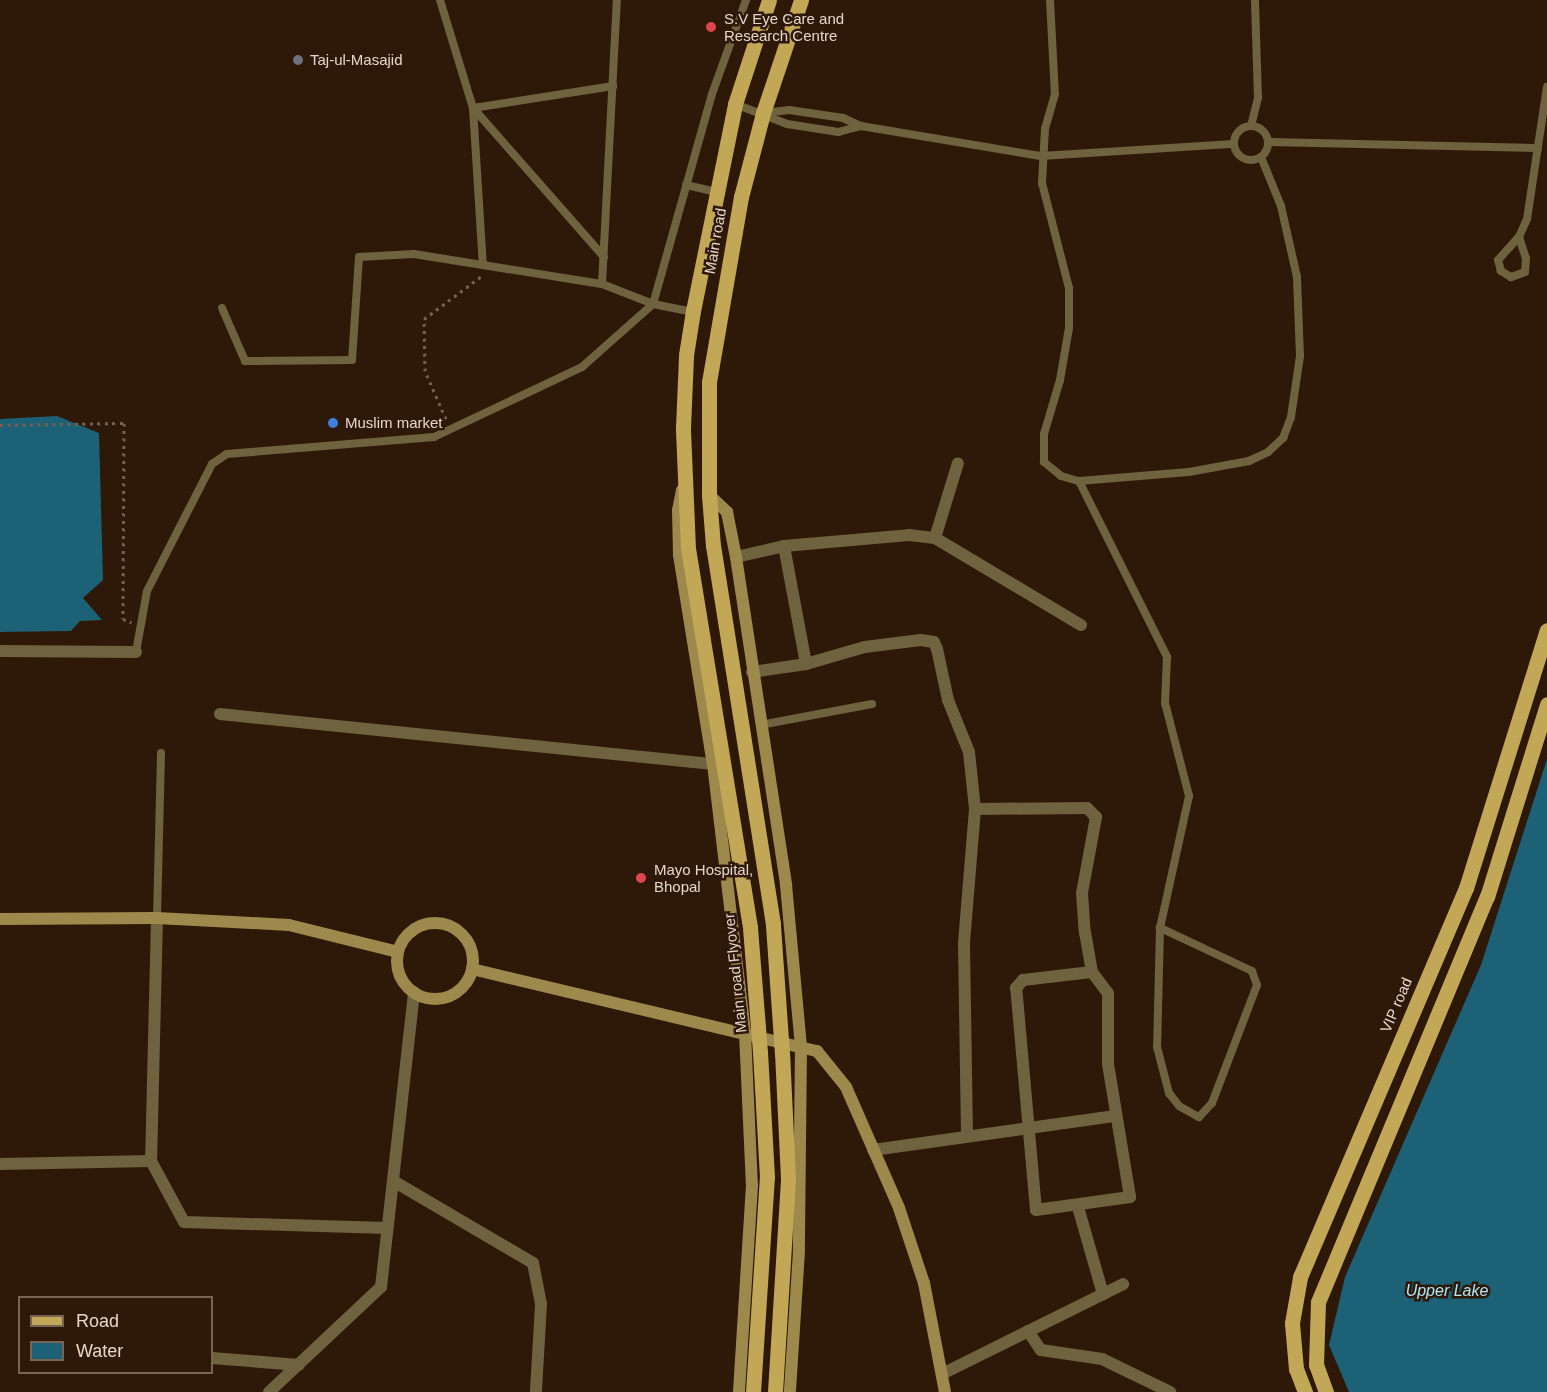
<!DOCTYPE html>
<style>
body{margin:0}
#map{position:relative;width:1547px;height:1392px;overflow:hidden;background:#2e1807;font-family:Arial,sans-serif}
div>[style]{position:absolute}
.water>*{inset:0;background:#1c6175}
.path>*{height:3px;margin-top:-1.5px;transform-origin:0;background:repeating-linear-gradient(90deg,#756153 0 3px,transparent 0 7.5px)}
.lane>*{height:8px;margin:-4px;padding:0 4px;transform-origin:4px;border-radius:4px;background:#6f623e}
.lane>.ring{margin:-4px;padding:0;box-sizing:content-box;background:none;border:8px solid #6f623e;border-radius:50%}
.street>*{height:12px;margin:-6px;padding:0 6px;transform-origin:6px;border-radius:6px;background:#6f623e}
.secondary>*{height:12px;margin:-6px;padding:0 6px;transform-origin:6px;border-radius:6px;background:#9e894c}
.secondary>.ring{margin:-6px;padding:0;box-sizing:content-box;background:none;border:12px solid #9e894c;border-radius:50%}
.primary>*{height:15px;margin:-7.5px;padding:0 7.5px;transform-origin:7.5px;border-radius:7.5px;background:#c2a757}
.dots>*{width:16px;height:16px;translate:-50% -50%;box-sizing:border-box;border:3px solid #2e1807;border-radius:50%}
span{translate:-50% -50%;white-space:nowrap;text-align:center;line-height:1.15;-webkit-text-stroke:5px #2e1807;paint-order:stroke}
.poi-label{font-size:15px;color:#e5d6cb}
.left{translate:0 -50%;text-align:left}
.street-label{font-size:15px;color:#e5d6cb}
.water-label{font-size:16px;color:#afe5f8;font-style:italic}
.legend{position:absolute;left:18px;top:1296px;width:195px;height:78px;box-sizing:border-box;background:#2e1807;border:2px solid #776455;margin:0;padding:8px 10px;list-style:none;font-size:18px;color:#e5d6cb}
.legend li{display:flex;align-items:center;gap:12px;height:30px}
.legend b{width:30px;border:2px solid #776455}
</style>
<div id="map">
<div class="water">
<div style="clip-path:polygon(57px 416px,99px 433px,103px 580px,83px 598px,102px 620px,80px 621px,71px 631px,0 632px,0 419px)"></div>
<div style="clip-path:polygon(1547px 759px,1547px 1392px,1349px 1392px,1329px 1345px,1345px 1277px,1481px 965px)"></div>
</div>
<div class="path">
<div style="left:446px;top:419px;width:52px;rotate:-113.6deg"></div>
<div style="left:425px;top:371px;width:52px;rotate:-91.1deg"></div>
<div style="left:424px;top:319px;width:74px;rotate:-36.7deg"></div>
<div style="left:0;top:425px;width:124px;rotate:-0.9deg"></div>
<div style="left:124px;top:423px;width:196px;rotate:90.3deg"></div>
<div style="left:123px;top:619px;width:9px;rotate:21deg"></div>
</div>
<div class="lane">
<div style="left:440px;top:0;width:113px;rotate:73deg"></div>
<div style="left:473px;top:108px;width:157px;rotate:86.4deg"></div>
<div style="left:1050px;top:0;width:94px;rotate:87deg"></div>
<div style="left:1055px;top:94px;width:36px;rotate:106deg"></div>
<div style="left:1045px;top:129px;width:54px;rotate:93.2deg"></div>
<div style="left:1042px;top:183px;width:108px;rotate:75.6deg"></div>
<div style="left:1069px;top:288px;width:40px;rotate:90deg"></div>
<div style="left:1069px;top:328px;width:53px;rotate:99.8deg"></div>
<div style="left:1060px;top:380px;width:56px;rotate:106.5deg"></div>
<div style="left:1044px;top:434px;width:28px;rotate:90deg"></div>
<div style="left:1044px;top:462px;width:22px;rotate:39deg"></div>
<div style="left:1061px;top:476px;width:19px;rotate:16deg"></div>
<div style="left:1079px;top:481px;width:110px;rotate:-4.7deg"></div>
<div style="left:1189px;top:472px;width:61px;rotate:-10.4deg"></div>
<div style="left:1249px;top:461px;width:21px;rotate:-25deg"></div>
<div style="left:1268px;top:452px;width:21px;rotate:-43deg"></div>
<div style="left:1283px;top:438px;width:22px;rotate:-69deg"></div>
<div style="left:1291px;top:417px;width:62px;rotate:-81.6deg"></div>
<div style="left:1300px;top:356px;width:79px;rotate:-92.2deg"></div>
<div style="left:1297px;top:277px;width:73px;rotate:-102.7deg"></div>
<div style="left:1281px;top:206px;width:53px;rotate:-112.2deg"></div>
<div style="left:735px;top:104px;width:56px;rotate:21deg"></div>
<div style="left:787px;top:124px;width:52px;rotate:8.9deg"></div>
<div style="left:838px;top:132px;width:24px;rotate:-15deg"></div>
<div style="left:764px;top:113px;width:25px;rotate:-7deg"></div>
<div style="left:789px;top:110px;width:55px;rotate:8.4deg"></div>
<div style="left:843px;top:118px;width:20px;rotate:24deg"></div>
<div style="left:861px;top:126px;width:182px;rotate:9.5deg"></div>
<div style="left:1041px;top:156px;width:193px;rotate:-3.6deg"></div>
<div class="ring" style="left:1234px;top:126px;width:26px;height:26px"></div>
<div style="left:1251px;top:126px;width:29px;rotate:-76deg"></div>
<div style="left:1258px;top:98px;width:98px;rotate:-91.8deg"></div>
<div style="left:1268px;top:142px;width:270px;rotate:1.3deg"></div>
<div style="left:686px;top:185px;width:32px;rotate:13deg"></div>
<div style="left:1519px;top:237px;width:20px;rotate:-66deg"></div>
<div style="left:1527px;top:219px;width:134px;rotate:-81.4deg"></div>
<div style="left:1519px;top:237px;width:22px;rotate:72deg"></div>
<div style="left:1526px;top:258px;width:14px;rotate:94deg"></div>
<div style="left:1525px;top:272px;width:15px;rotate:160deg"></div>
<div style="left:1511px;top:277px;width:12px;rotate:-149deg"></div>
<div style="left:1501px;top:271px;width:11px;rotate:-105deg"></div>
<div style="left:1498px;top:260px;width:31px;rotate:-48deg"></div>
<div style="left:604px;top:257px;width:198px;rotate:-131.3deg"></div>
<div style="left:473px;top:108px;width:142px;rotate:-8.9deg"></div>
<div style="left:602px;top:284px;width:284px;rotate:-87deg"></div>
<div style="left:222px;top:308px;width:58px;rotate:66.5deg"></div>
<div style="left:245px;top:361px;width:107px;rotate:-0.5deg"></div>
<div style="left:352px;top:360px;width:103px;rotate:-86.1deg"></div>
<div style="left:359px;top:257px;width:55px;rotate:-3.1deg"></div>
<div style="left:414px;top:254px;width:190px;rotate:9.1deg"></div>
<div style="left:602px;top:284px;width:55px;rotate:21.4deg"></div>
<div style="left:653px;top:304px;width:41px;rotate:11.3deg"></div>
<div style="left:1079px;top:481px;width:197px;rotate:63.4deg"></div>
<div style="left:1167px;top:657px;width:46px;rotate:92.5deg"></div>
<div style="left:1165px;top:703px;width:96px;rotate:75.5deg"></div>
<div style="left:1189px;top:796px;width:135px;rotate:102.4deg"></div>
<div style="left:1160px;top:928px;width:119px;rotate:91.4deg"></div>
<div style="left:1157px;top:1047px;width:48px;rotate:75.4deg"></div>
<div style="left:1169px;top:1093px;width:16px;rotate:52deg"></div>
<div style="left:1179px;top:1106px;width:23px;rotate:29deg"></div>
<div style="left:1199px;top:1117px;width:19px;rotate:-47deg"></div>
<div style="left:1212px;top:1103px;width:126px;rotate:-69.1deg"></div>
<div style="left:1257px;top:985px;width:15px;rotate:-110deg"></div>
<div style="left:1252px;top:971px;width:102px;rotate:-154.9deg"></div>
<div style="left:136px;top:652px;width:62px;rotate:-79.8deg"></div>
<div style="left:147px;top:591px;width:143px;rotate:-62.9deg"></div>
<div style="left:212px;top:464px;width:18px;rotate:-34deg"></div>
<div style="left:227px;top:454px;width:208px;rotate:-4.7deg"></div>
<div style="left:434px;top:437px;width:164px;rotate:-25.3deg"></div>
<div style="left:582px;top:367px;width:95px;rotate:-41.6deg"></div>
<div style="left:653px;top:304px;width:218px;rotate:-74.3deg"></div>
<div style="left:712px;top:94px;width:100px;rotate:-70.1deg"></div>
<div style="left:760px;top:725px;width:114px;rotate:-10.6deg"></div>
<div style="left:157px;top:918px;width:165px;rotate:-88.6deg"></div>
</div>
<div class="street">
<div style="left:935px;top:538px;width:78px;rotate:-73deg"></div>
<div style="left:784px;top:546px;width:120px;rotate:79.4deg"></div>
<div style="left:736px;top:557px;width:49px;rotate:-12.9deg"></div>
<div style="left:784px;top:546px;width:125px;rotate:-5deg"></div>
<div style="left:909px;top:535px;width:26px;rotate:7deg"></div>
<div style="left:935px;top:538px;width:170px;rotate:30.8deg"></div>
<div style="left:0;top:651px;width:136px;rotate:0.4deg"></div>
<div style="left:752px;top:672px;width:55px;rotate:-8.4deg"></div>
<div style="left:806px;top:664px;width:61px;rotate:-16.1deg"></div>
<div style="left:865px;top:647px;width:56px;rotate:-7.1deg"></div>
<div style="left:921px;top:640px;width:13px;rotate:9deg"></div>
<div style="left:934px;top:642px;width:8px;rotate:67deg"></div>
<div style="left:937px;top:649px;width:52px;rotate:77.8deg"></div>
<div style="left:948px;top:700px;width:56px;rotate:68deg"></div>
<div style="left:969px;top:752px;width:57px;rotate:84deg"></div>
<div style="left:975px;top:809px;width:135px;rotate:94.7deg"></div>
<div style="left:964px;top:944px;width:192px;rotate:89.1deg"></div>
<div style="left:220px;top:714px;width:496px;rotate:5.8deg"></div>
<div style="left:975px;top:809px;width:112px;rotate:-0.5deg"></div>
<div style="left:1087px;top:808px;width:13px;rotate:45deg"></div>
<div style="left:1096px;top:817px;width:77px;rotate:100.4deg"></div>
<div style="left:1082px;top:893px;width:39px;rotate:86deg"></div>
<div style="left:1085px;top:932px;width:41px;rotate:80.1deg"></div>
<div style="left:1092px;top:972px;width:26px;rotate:53deg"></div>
<div style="left:1108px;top:993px;width:71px;rotate:90deg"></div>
<div style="left:1108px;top:1064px;width:135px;rotate:80.6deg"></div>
<div style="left:1130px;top:1197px;width:95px;rotate:172.1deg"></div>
<div style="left:1036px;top:1210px;width:223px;rotate:-95.1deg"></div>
<div style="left:1016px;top:988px;width:11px;rotate:-49deg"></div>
<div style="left:1023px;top:980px;width:69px;rotate:-6.6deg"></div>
<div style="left:157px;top:918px;width:243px;rotate:91.4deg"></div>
<div style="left:151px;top:1161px;width:69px;rotate:61.6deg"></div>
<div style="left:184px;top:1222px;width:203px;rotate:1.7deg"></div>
<div style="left:873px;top:1150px;width:245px;rotate:-8deg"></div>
<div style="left:0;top:1164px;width:151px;rotate:-1.1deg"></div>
<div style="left:395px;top:1182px;width:160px;rotate:30.4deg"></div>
<div style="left:533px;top:1263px;width:42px;rotate:79deg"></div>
<div style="left:541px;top:1304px;width:88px;rotate:93.3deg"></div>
<div style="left:1078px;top:1207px;width:91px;rotate:74deg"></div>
<div style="left:1028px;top:1331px;width:23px;rotate:56deg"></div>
<div style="left:1041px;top:1350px;width:62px;rotate:8.4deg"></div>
<div style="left:1102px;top:1359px;width:76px;rotate:25.9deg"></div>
<div style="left:212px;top:1358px;width:87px;rotate:4.6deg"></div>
<div style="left:944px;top:1373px;width:200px;rotate:-26.4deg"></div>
<div style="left:269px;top:1392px;width:154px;rotate:-43.2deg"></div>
<div style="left:381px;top:1287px;width:297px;rotate:-83.6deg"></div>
</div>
<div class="secondary">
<div style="left:682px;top:490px;width:20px;rotate:101deg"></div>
<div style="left:678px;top:510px;width:45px;rotate:88.7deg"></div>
<div style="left:679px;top:555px;width:212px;rotate:80.8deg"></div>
<div style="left:713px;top:764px;width:271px;rotate:83.2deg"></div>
<div style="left:745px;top:1033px;width:152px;rotate:87.4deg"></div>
<div style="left:752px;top:1185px;width:207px;rotate:93.6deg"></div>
<div style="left:709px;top:495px;width:25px;rotate:43deg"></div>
<div style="left:727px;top:512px;width:46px;rotate:78.7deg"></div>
<div style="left:736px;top:557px;width:332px;rotate:81.3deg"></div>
<div style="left:786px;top:885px;width:162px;rotate:84.7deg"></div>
<div style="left:801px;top:1046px;width:205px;rotate:90.6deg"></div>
<div style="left:799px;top:1251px;width:141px;rotate:93.7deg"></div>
<div style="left:0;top:919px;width:157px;rotate:-0.4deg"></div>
<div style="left:157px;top:918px;width:132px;rotate:3deg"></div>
<div style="left:289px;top:925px;width:112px;rotate:13.9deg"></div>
<div class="ring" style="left:397px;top:923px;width:64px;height:64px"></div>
<div style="left:472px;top:969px;width:355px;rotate:13.4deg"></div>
<div style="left:817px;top:1051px;width:46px;rotate:51.1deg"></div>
<div style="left:846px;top:1087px;width:132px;rotate:66.3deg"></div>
<div style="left:899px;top:1208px;width:79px;rotate:71.6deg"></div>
<div style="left:924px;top:1283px;width:111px;rotate:79.1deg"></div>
</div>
<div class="primary">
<div style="left:753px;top:1392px;width:215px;rotate:-86.3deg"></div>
<div style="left:767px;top:1177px;width:125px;rotate:-93.2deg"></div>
<div style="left:760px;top:1052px;width:125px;rotate:-94.6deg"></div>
<div style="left:750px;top:927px;width:383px;rotate:-99.3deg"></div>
<div style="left:688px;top:549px;width:121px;rotate:-92.4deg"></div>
<div style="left:683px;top:428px;width:73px;rotate:-87.6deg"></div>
<div style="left:686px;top:355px;width:45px;rotate:-81deg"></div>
<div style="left:693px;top:311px;width:211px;rotate:-78.5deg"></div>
<div style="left:735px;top:104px;width:109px;rotate:-71.9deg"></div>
<div style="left:775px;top:1392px;width:213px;rotate:-86.5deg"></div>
<div style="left:788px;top:1179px;width:125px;rotate:-92.7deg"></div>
<div style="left:782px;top:1054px;width:130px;rotate:-94deg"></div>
<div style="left:773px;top:924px;width:383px;rotate:-99deg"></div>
<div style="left:713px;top:546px;width:51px;rotate:-94.5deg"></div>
<div style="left:709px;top:495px;width:113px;rotate:-90deg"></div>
<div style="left:709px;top:382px;width:188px;rotate:-80.2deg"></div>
<div style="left:741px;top:197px;width:87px;rotate:-75.3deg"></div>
<div style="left:763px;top:113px;width:119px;rotate:-71.4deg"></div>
<div style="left:1305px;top:1392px;width:25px;rotate:-111deg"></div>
<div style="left:1296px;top:1369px;width:46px;rotate:-95deg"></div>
<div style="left:1292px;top:1323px;width:47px;rotate:-80.1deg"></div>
<div style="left:1300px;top:1277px;width:423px;rotate:-66.9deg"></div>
<div style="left:1466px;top:888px;width:270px;rotate:-72.6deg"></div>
<div style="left:1326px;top:1392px;width:29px;rotate:-110deg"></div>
<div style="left:1316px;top:1365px;width:63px;rotate:-88.2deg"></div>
<div style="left:1318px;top:1302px;width:439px;rotate:-67.4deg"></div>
<div style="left:1487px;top:897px;width:202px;rotate:-72.7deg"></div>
</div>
<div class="dots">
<div style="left:711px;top:27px;background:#e0444e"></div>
<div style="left:298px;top:60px;background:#6b7280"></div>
<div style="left:333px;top:423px;background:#3f7fe0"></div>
<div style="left:641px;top:878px;background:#e0444e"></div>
</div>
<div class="poi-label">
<span class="left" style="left:724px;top:27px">S.V Eye Care and<br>Research Centre</span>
<span class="left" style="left:310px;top:60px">Taj-ul-Masajid</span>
<span class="left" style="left:345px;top:423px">Muslim market</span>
<span class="left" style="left:654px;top:878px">Mayo Hospital,<br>Bhopal</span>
</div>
<div class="street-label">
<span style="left:715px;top:241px;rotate:-80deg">Main road</span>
<span style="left:735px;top:973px;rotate:-96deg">Main road Flyover</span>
<span style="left:1396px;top:1005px;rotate:-67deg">VIP road</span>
</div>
<div class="water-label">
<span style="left:1447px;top:1291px">Upper Lake</span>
</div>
<ul class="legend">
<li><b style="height:8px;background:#c2a757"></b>Road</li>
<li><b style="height:16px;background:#1c6175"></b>Water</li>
</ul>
</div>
